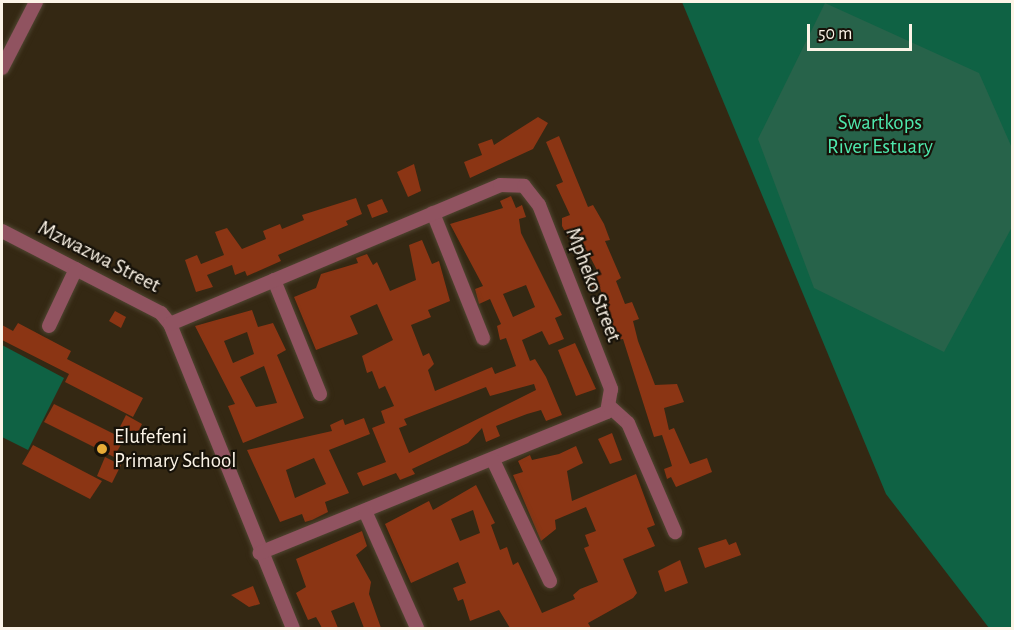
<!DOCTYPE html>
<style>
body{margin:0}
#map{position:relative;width:1014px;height:630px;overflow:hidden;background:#342813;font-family:"Alegreya Sans",sans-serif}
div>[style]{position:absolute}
.green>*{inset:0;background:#0f6244}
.forest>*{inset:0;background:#27634a}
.building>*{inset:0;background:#8b3514}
.roads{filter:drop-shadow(0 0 2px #504531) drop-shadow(0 0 2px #504531)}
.minor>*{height:14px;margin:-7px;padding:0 7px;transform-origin:7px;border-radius:7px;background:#905360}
.dots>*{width:16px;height:16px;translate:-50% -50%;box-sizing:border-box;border:3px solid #171209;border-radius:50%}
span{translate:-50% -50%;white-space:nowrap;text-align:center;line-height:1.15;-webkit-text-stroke:4.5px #171209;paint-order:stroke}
.park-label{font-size:21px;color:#4ee8ac}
.street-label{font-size:21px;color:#fcf4e7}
.poi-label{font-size:21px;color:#fcf4e7}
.left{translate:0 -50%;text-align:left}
.frame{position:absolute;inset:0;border:3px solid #fcf4e7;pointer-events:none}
.scale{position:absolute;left:807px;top:24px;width:105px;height:27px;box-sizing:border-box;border:3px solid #fcf4e7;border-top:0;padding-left:8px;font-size:18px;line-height:21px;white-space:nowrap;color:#fcf4e7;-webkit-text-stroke:4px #171209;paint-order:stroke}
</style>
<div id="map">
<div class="green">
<div style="clip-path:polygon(682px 2px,1012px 2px,1012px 628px,989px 628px,886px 494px)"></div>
<div style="clip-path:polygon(2px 345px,64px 378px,28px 450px,2px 437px)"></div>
</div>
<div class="forest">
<div style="clip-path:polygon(825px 3px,979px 73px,1012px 148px,1012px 227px,944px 352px,814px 288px,758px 139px)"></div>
</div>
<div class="building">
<div style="clip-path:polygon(538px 117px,548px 123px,533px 149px,470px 178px,464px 162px,482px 155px,478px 144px,492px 139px,494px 145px)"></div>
<div style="clip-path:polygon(559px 136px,588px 207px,593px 205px,604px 224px,610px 240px,605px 241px,621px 278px,616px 281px,625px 304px,632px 302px,639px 319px,633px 321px,638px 341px,655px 385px,677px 384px,684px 402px,664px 408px,669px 430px,674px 428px,690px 464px,707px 458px,712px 472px,676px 487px,671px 477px,667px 479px,664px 469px,672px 466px,668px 453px,662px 435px,654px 437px,623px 339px,618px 340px,600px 288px,592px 291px,587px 276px,598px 272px,586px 249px,576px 252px,562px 226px,562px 218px,570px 215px,556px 185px,563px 182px,546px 142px)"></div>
<div style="clip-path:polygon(414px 164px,421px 191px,408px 197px,397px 172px)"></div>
<div style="clip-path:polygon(evenodd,511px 196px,516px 208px,522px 205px,526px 217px,519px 219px,521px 233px,562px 315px,555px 318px,564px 339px,549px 345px,542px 331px,522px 340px,530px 361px,535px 359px,546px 377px,562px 415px,546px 421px,541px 410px,527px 414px,496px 426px,500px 436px,486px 442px,482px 428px,468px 443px,412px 469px,415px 474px,400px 480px,396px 473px,363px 486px,357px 473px,386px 462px,372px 428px,385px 423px,381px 411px,394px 406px,385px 386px,379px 389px,372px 371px,367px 373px,362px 356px,393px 340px,377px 304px,350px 316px,358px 334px,316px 350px,294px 297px,316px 288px,321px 274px,358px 263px,356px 258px,367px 254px,373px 265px,377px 262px,390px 291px,416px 280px,409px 245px,422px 240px,432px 264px,439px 261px,450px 301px,428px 310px,431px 317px,411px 325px,423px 356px,429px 353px,434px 364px,428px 370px,435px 391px,492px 367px,495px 374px,516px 366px,506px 338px,500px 340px,497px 326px,501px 324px,490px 299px,479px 304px,475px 289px,483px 286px,450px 224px,503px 208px,500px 201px,511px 196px,526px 285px,535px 307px,513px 317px,503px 294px,526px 285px,511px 196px,534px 384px,536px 390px,409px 453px,399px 428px,407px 425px,404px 419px,486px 387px,490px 396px,534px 384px)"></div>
<div style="clip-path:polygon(356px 198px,362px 214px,346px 221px,348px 225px,278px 255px,281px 261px,247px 276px,245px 271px,235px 275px,232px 265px,207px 275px,213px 287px,196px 292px,185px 260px,197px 255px,201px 264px,224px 255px,215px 232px,227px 228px,242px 249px,266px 239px,263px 231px,280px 224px,282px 229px,304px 220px,302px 215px)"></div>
<div style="clip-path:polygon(382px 199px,388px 212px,372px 218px,367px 205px)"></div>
<div style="clip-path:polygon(evenodd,252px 310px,258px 327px,273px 323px,286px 350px,277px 355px,304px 418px,243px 443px,228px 406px,235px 404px,195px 326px,252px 310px,247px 332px,254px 354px,233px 363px,224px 341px,247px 332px,252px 310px,264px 366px,277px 403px,256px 407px,240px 377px,264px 366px)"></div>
<div style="clip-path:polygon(115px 311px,126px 317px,121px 328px,109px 321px)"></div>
<div style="clip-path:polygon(18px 323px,71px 351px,67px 359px,143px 398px,133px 417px,65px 382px,69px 374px,2px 340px,2px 325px,13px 331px)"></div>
<div style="clip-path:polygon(575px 343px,596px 389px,576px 396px,558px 350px)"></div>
<div style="clip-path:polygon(54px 404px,124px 439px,114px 457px,44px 422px)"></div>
<div style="clip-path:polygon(126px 415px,142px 424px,133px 441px,117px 433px)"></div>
<div style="clip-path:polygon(evenodd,364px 418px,370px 434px,329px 450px,349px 493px,325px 502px,328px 512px,312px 520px,305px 522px,302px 514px,280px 522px,247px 450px,332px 431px,330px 425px,343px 419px,345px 425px,364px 418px,314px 458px,326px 484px,295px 498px,286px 470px,314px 458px)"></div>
<div style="clip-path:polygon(612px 433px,622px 460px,610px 464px,598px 439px)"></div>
<div style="clip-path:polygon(33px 445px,102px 481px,90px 499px,22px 464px)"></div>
<div style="clip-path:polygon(evenodd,576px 446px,583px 463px,567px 471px,572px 501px,636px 474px,655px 525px,647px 528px,655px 546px,623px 559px,637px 593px,633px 598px,588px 623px,591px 628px,510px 628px,499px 610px,470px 621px,463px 599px,458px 601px,453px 588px,466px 583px,458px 562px,411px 583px,385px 524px,429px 501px,433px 510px,476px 485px,495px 523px,491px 525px,500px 550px,507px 547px,513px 565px,518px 562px,542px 613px,575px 599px,573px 595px,580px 589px,598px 582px,584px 548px,589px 546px,585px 535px,596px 531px,586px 507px,555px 520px,556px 529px,541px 541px,513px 475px,523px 472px,518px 461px,530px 455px,532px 460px,559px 454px,576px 446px,473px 510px,480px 533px,460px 541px,451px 519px,473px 510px)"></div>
<div style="clip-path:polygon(105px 457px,121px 465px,112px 483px,97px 476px)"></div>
<div style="clip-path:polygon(362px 531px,367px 546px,356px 555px,371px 582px,369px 594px,381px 628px,364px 628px,354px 602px,331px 611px,338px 628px,322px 628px,316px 617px,308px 620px,296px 593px,306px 587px,296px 559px)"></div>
<div style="clip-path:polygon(726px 539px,729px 545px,736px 542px,741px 555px,705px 568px,698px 548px)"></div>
<div style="clip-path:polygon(680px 560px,688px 583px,665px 592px,658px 571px)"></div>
<div style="clip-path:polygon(253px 586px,260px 604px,249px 607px,231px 595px)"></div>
</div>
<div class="roads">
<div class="minor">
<div style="left:2px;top:68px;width:74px;rotate:-62.7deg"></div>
<div style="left:433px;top:213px;width:135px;rotate:68.2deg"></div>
<div style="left:2px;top:231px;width:179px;rotate:27.3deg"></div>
<div style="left:161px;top:313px;width:14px;rotate:51deg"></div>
<div style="left:170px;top:324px;width:328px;rotate:68deg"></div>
<div style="left:274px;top:280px;width:123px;rotate:68deg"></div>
<div style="left:170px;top:324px;width:358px;rotate:-22.8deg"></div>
<div style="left:500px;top:185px;width:24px;rotate:2deg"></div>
<div style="left:524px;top:186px;width:24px;rotate:52deg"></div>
<div style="left:539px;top:205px;width:198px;rotate:68.6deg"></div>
<div style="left:611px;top:389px;width:23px;rotate:100deg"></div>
<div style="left:607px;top:412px;width:375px;rotate:157.9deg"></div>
<div style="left:49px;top:326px;width:63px;rotate:-64.7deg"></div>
<div style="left:609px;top:406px;width:25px;rotate:42deg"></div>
<div style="left:628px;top:423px;width:119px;rotate:66.7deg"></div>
<div style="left:493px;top:460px;width:134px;rotate:64.8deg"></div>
<div style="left:365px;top:511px;width:128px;rotate:66deg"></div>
</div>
</div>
<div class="dots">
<div style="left:102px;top:449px;background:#e7ac37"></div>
</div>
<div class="park-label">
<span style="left:880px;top:135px">Swartkops<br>River Estuary</span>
</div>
<div class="street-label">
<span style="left:99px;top:257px;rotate:27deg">Mzwazwa Street</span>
<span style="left:593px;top:285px;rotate:69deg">Mpheko Street</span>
</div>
<div class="poi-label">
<span class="left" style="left:114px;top:449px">Elufefeni<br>Primary School</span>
</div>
<div class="frame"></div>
<div class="scale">50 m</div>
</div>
